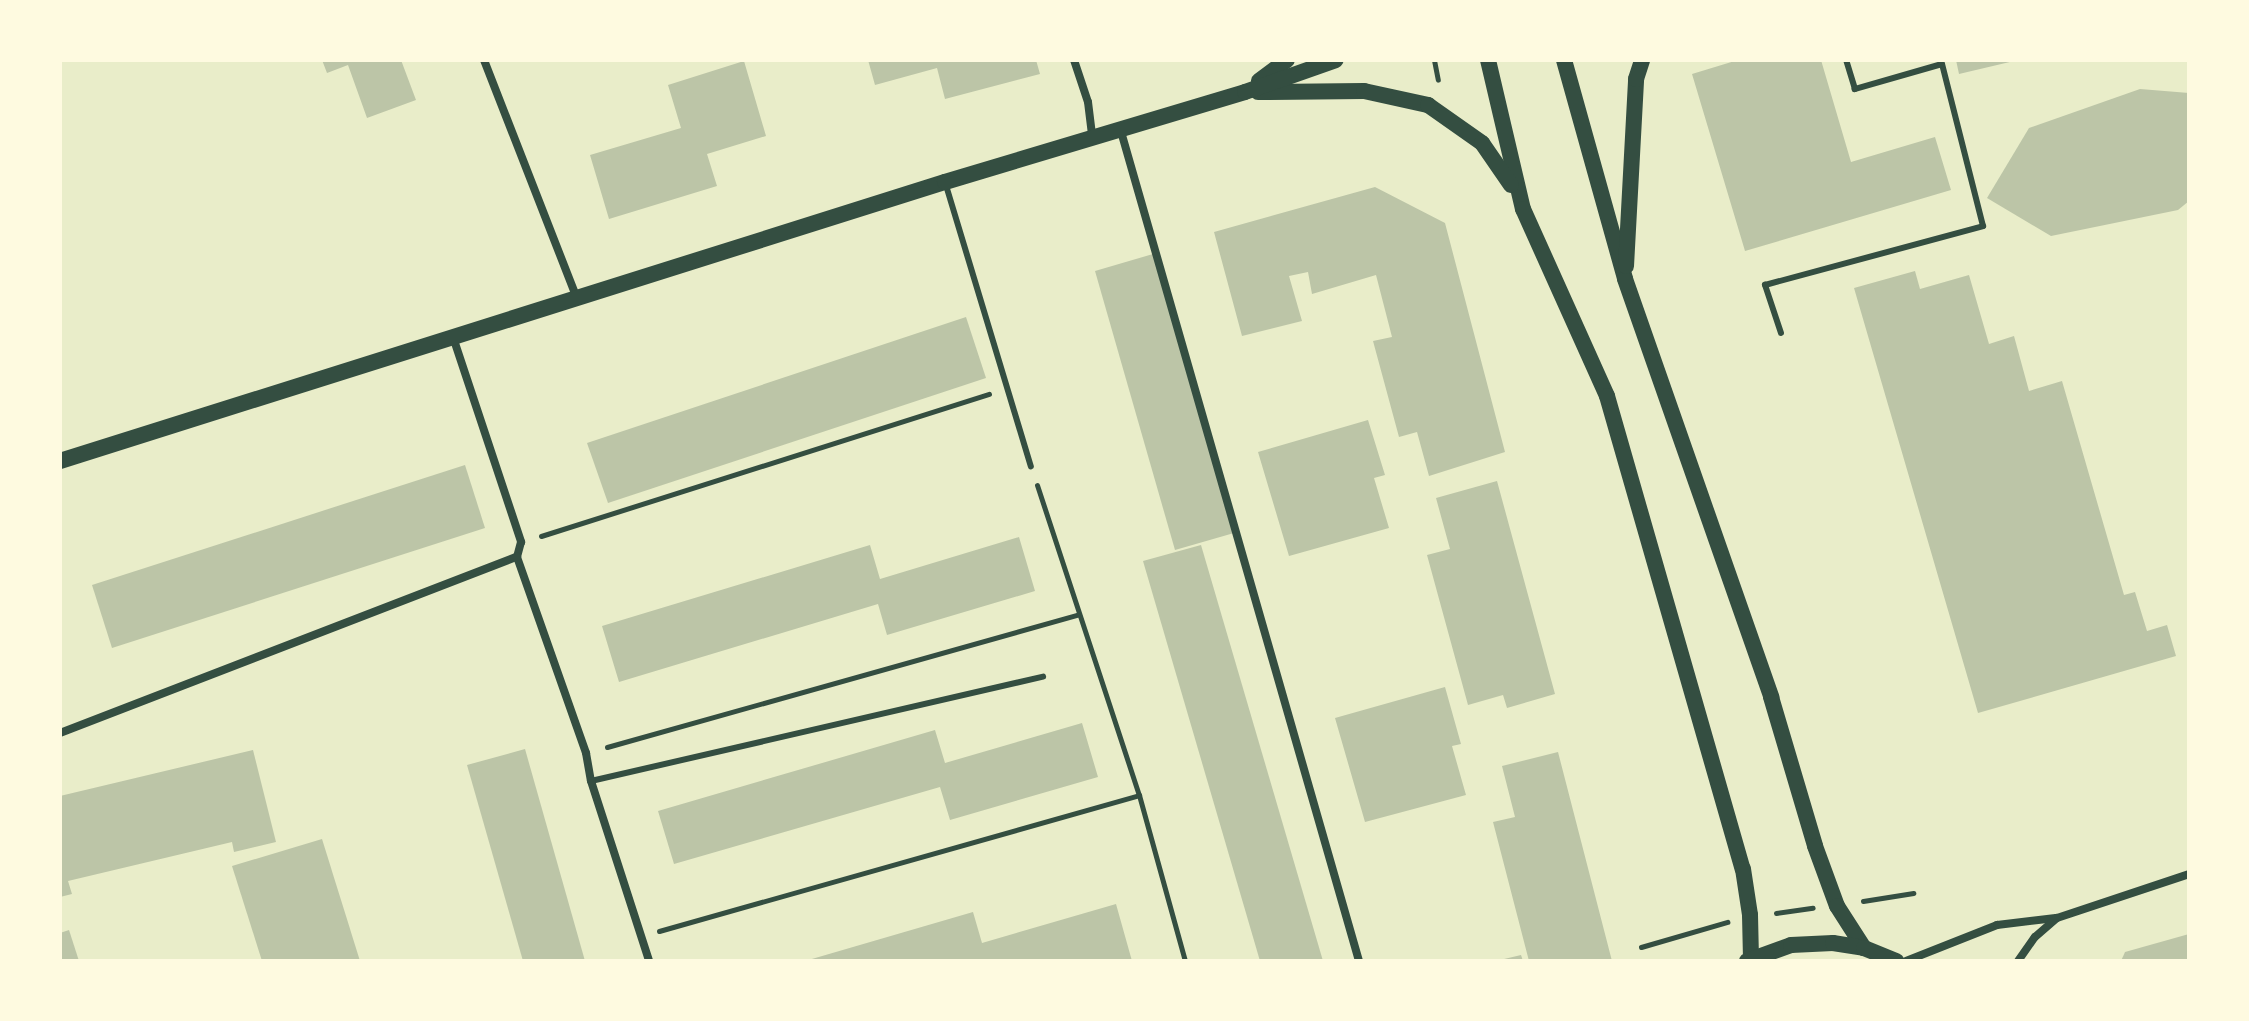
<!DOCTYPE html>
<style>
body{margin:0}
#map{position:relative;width:2249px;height:1021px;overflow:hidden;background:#e9edc9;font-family:Helvetica,sans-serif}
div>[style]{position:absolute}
.building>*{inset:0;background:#bcc5a7}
.path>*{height:5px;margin:-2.5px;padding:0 2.5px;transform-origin:2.5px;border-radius:2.5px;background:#344e41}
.service>*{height:6px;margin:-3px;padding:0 3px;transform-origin:3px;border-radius:3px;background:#344e41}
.minor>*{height:8px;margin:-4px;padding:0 4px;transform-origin:4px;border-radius:4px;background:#344e41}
.secondary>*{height:16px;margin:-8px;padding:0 8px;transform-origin:8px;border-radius:8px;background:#344e41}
span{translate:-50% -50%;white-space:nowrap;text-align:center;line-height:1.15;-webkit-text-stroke:7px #fefae0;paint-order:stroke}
.frame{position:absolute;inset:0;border:62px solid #fefae0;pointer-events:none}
</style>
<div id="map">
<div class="building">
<div style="clip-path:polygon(322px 60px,401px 60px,416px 100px,367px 118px,348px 65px,327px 73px)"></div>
<div style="clip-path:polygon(868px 60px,1036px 60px,1040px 74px,945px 99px,937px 68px,875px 85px)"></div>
<div style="clip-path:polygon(1738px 60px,1821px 60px,1851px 162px,1935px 137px,1951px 190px,1745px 251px,1692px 74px)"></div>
<div style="clip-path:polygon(1956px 60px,2014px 60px,2014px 61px,1959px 74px)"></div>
<div style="clip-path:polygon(744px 61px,766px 136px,707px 154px,717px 186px,609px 219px,590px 155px,681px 128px,668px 85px)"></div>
<div style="clip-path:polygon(2140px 89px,2189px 93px,2189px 201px,2178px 210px,2051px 236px,1987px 198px,2029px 128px)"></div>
<div style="clip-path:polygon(1375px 187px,1445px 223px,1505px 452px,1429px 476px,1417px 432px,1399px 437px,1373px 341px,1392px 337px,1376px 275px,1312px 294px,1308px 272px,1289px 276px,1302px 321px,1242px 336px,1214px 232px)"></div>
<div style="clip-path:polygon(1153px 254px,1234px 533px,1175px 550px,1095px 271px)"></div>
<div style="clip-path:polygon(1915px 271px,1920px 289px,1969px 275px,1989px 344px,2014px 336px,2029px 391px,2062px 381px,2124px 595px,2135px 592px,2147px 631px,2167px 625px,2176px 656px,1978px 713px,1854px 288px)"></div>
<div style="clip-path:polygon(966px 317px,986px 378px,608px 503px,587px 443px)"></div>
<div style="clip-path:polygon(1368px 420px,1385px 475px,1374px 478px,1389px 528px,1289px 556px,1258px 452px)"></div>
<div style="clip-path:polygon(465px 465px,485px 528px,112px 648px,92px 585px)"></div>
<div style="clip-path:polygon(1497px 481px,1555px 694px,1507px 708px,1503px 695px,1468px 705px,1427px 555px,1450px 549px,1436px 498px)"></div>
<div style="clip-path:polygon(1019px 537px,1035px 591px,887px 635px,878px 604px,619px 682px,602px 626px,870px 545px,880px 579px)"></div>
<div style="clip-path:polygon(1201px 545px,1323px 961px,1260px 961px,1143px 561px)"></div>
<div style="clip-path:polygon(1445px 687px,1461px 744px,1452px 746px,1466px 795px,1365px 822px,1335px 718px)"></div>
<div style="clip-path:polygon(1082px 723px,1098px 777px,950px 820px,940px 787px,674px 864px,658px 811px,935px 730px,945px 763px)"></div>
<div style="clip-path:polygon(525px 749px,585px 961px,523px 961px,467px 765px)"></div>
<div style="clip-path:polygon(253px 750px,276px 842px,234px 852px,232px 842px,68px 881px,72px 894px,60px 897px,60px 796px)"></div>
<div style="clip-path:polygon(1558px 752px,1612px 961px,1529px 961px,1493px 822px,1515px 817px,1502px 766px)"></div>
<div style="clip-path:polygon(322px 839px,360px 961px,262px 961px,232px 866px)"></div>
<div style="clip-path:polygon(1116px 904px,1132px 961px,805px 961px,973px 912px,982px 943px)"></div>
<div style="clip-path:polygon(69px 930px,79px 961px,60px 961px,60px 933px)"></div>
<div style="clip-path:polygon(2189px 934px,2189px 961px,2121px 961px,2125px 952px)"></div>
<div style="clip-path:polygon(1521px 955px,1523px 961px,1500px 961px,1500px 960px)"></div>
</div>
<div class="path">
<div style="left:1434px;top:60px;width:20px;rotate:79deg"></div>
<div style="left:1037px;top:485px;width:326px;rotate:71.8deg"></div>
<div style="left:1139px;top:795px;width:172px;rotate:74.5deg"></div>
<div style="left:541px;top:536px;width:470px;rotate:-17.6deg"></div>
<div style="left:607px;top:747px;width:489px;rotate:-15.7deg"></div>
<div style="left:1863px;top:901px;width:51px;rotate:-9.1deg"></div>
<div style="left:1776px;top:913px;width:37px;rotate:-8deg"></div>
<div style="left:659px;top:931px;width:499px;rotate:-15.8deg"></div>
<div style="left:1641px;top:947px;width:90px;rotate:-16.2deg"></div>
</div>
<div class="service">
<div style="left:945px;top:182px;width:297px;rotate:73.2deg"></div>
<div style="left:1781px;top:333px;width:51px;rotate:-108.4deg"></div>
<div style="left:1765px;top:285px;width:226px;rotate:-15.1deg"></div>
<div style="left:1983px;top:226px;width:167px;rotate:-104.2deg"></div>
<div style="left:1942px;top:64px;width:91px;rotate:164deg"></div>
<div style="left:1855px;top:89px;width:30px;rotate:-107deg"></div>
<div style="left:591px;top:781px;width:464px;rotate:-13deg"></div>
</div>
<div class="minor">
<div style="left:484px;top:60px;width:256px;rotate:68.7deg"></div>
<div style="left:1074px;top:60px;width:44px;rotate:71.6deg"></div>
<div style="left:1088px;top:102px;width:34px;rotate:83deg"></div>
<div style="left:1120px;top:128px;width:867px;rotate:73.99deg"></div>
<div style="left:453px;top:337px;width:216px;rotate:71.6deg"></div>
<div style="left:521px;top:542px;width:16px;rotate:105deg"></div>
<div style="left:517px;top:557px;width:208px;rotate:70.6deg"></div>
<div style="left:586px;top:753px;width:28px;rotate:80deg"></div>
<div style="left:591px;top:781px;width:189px;rotate:72.1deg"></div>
<div style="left:60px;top:733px;width:490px;rotate:-21.1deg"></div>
<div style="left:1906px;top:961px;width:98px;rotate:-21.6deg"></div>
<div style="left:1997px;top:925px;width:59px;rotate:-6.8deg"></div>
<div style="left:2018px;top:961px;width:29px;rotate:-55deg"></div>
<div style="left:2035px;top:937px;width:29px;rotate:-41deg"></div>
<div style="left:2057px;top:918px;width:139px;rotate:-18.4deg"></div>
</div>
<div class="secondary">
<div style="left:1488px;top:60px;width:153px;rotate:76.8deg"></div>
<div style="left:1523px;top:209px;width:205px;rotate:65.8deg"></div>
<div style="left:1607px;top:396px;width:492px;rotate:74deg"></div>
<div style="left:1743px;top:869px;width:47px;rotate:81.3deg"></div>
<div style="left:1750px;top:915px;width:44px;rotate:88.7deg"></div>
<div style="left:1564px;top:60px;width:227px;rotate:74.4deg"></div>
<div style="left:1625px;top:279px;width:443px;rotate:70.7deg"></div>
<div style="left:1771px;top:697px;width:155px;rotate:73.5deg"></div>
<div style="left:1815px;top:846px;width:64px;rotate:69.9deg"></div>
<div style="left:1837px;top:906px;width:50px;rotate:57.3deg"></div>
<div style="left:1259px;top:81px;width:35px;rotate:-37deg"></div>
<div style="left:1258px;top:92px;width:106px;rotate:-0.5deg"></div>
<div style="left:1364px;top:91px;width:66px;rotate:12.3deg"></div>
<div style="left:1428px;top:105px;width:66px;rotate:35.1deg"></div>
<div style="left:1482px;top:143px;width:51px;rotate:55.4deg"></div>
<div style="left:1626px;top:266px;width:187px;rotate:-86.9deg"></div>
<div style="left:1636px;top:79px;width:20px;rotate:-72deg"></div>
<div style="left:60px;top:461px;width:928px;rotate:-17.5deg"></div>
<div style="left:945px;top:182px;width:313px;rotate:-16.7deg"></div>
<div style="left:1245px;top:92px;width:96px;rotate:-19.4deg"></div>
<div style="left:1747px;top:961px;width:47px;rotate:-20deg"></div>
<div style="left:1791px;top:945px;width:42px;rotate:-2.7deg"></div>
<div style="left:1833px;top:943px;width:31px;rotate:9deg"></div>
<div style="left:1864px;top:948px;width:35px;rotate:22deg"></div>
</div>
<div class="frame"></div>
</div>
